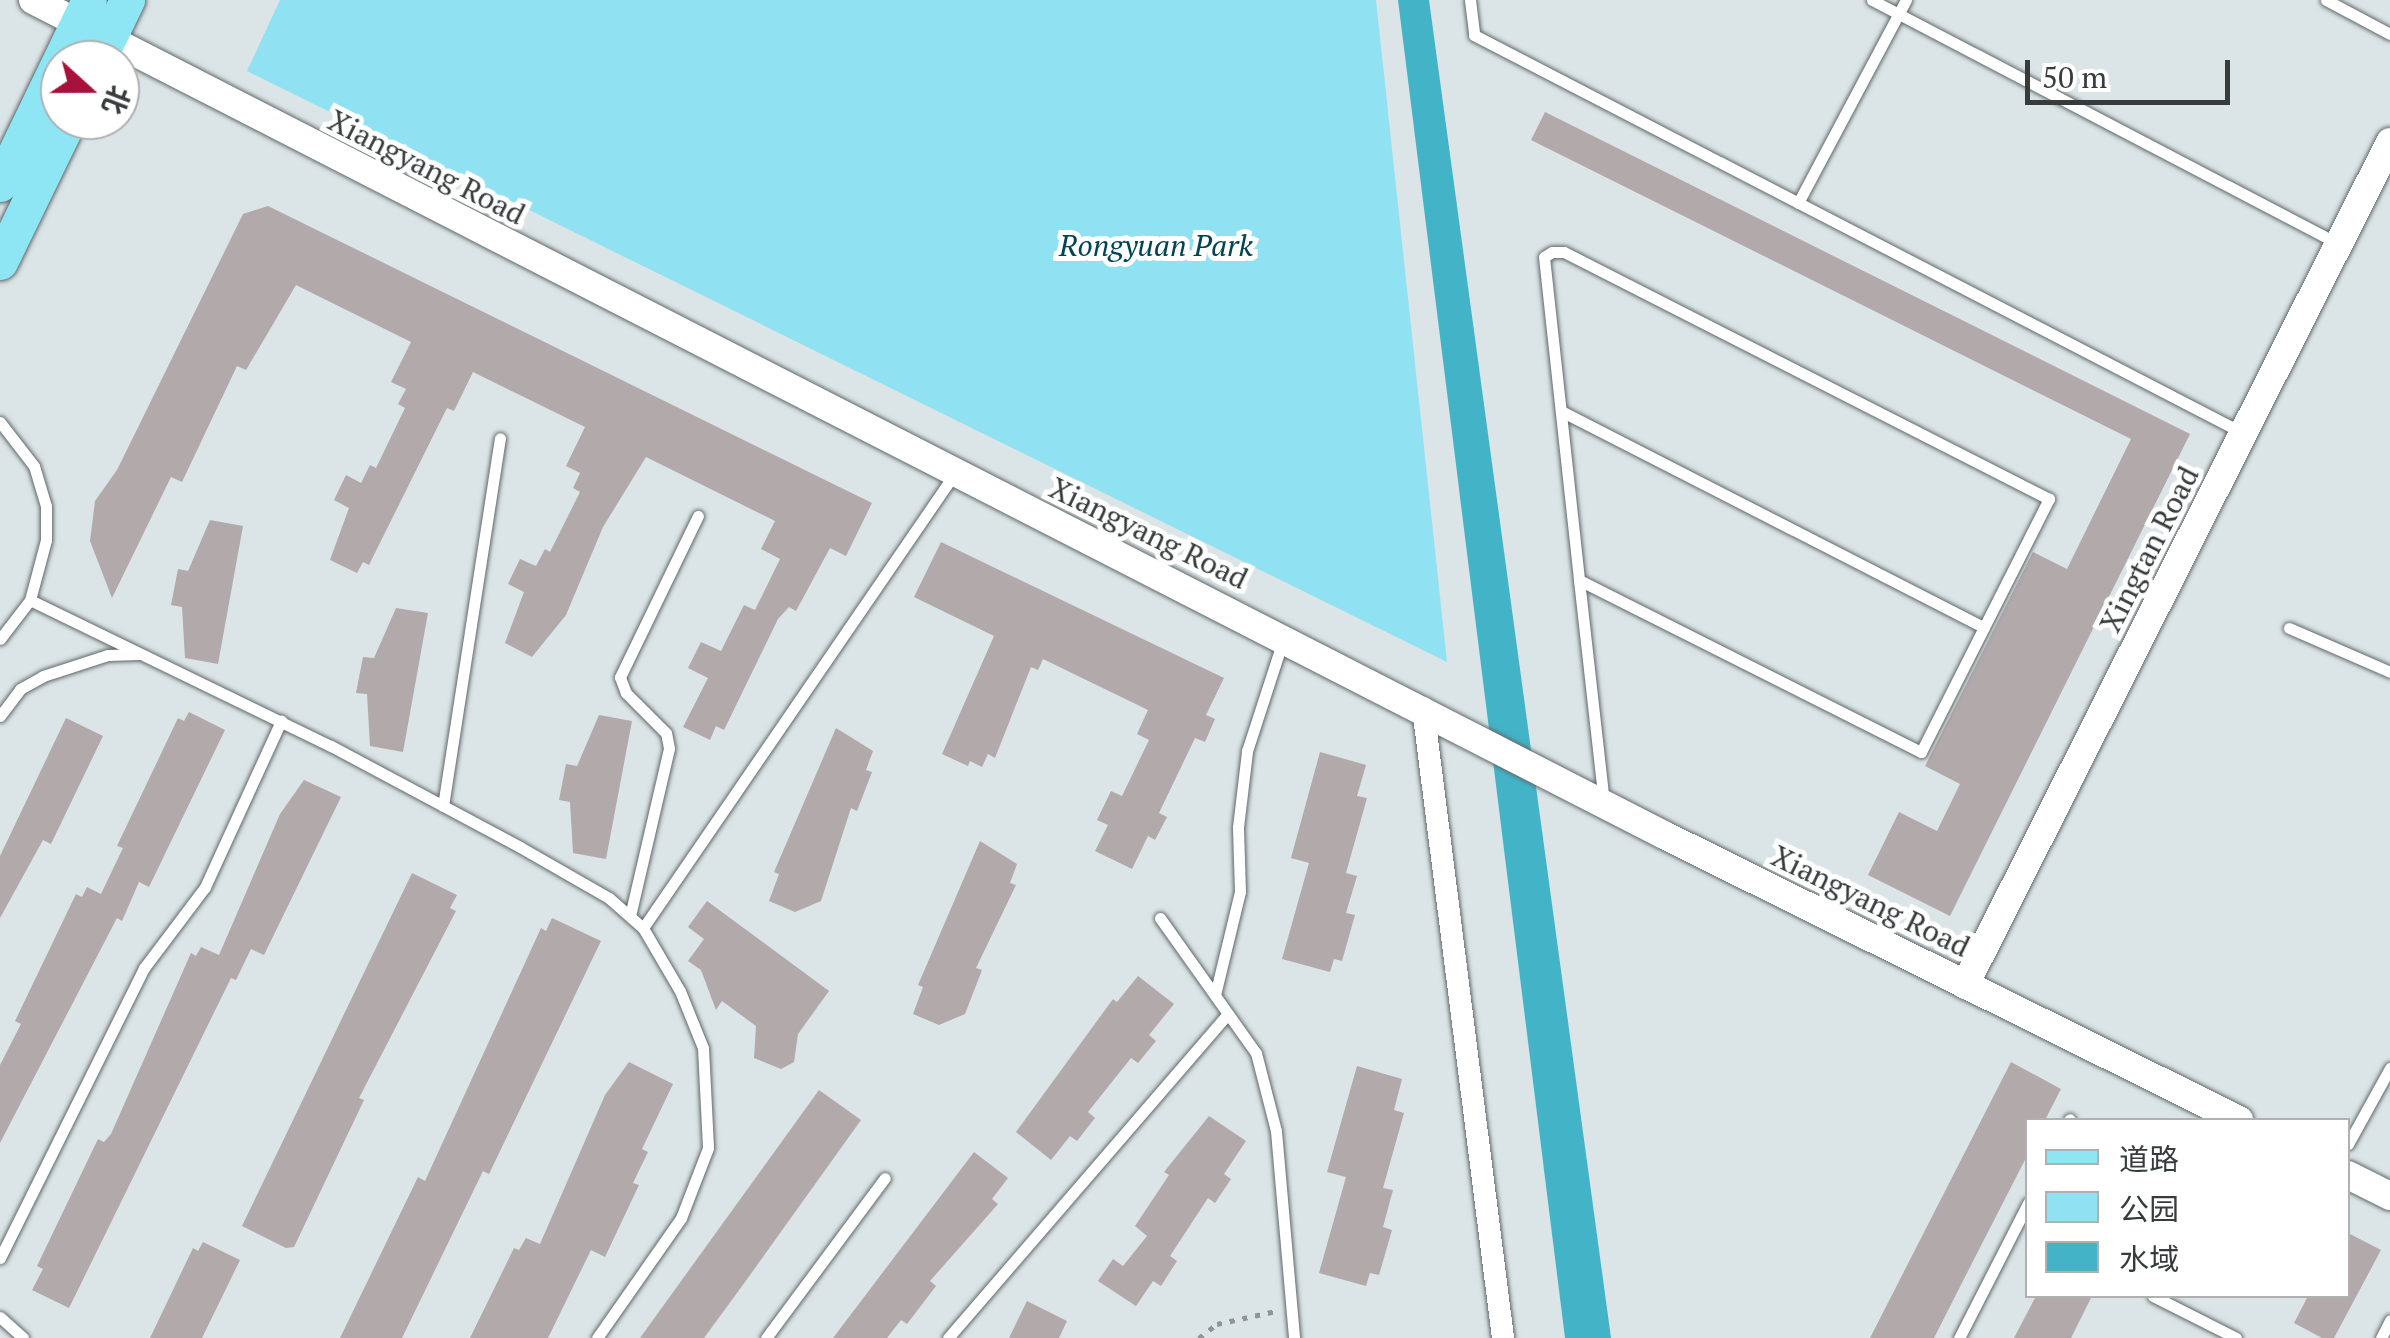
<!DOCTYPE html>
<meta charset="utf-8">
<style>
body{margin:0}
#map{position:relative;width:2390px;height:1338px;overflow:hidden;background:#dbe4e6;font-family:"PT Serif","Noto Sans SC",serif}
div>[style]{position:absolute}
.green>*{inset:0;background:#90e1f2}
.water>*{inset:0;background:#43b3c8}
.building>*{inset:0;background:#b2a9aa}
.path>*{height:5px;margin-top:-2.5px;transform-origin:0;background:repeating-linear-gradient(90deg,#8f9597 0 5px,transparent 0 13px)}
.roads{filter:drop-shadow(0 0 2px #60686a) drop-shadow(0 0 2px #60686a)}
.service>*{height:11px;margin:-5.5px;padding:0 5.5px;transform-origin:5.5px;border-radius:5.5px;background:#fff}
.minor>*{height:22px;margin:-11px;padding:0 11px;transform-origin:11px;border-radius:11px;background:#fff}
.tertiary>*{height:28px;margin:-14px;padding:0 14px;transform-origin:14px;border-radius:14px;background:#fff}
.primary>*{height:35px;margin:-17.5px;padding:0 17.5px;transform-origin:17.5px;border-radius:17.5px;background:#8ee5f4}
span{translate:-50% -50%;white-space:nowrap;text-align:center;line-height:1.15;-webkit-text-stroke:10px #fff;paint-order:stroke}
.street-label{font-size:30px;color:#373b3c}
.park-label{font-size:30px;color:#004550;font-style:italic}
.legend{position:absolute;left:2025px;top:1118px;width:325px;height:180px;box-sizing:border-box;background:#fff;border:2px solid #afb1b1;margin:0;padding:12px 18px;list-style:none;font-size:30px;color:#373b3c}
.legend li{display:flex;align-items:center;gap:20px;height:50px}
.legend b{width:50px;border:2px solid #afb1b1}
.north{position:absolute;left:40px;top:40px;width:100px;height:100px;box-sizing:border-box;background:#fff;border:2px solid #afb1b1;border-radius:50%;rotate:111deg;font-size:28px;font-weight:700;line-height:40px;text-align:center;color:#373b3c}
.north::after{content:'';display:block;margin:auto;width:35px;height:45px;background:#a8113c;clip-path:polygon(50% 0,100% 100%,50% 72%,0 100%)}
.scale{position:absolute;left:2025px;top:60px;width:205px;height:45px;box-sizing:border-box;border:5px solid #373b3c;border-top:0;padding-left:12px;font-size:30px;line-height:35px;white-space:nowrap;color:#373b3c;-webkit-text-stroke:8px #fff;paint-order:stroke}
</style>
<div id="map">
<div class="green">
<div style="clip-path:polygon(280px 0,1376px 0,1447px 662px,247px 71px)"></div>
</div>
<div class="water">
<div style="clip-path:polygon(1398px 0,1429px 0,1611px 1338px,1565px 1338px)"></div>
</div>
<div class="building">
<div style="clip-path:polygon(1545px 112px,2190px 434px,1950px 916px,1868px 875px,1899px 812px,1937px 831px,1960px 784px,1925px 766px,2033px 552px,2067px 569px,2131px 439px,1531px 140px)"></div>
<div style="clip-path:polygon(268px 206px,872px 503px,846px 556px,830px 548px,796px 611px,789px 607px,778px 619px,724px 730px,716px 726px,710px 740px,683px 727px,708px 678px,688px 668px,701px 642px,721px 651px,744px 605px,755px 610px,780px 559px,761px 549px,775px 521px,646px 457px,603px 527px,566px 615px,532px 657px,505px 643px,524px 592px,508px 584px,520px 559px,536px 566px,545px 549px,550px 552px,580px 492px,573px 488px,580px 473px,566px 466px,585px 427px,473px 372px,454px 411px,447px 408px,369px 565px,363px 562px,357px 573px,330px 560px,349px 508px,334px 500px,346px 475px,361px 483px,370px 465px,376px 468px,405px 408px,398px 404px,406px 389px,391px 382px,411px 342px,296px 285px,246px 370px,237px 366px,182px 482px,171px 477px,112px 598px,90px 541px,95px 501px,117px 470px,243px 214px)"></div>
<div style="clip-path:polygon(210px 520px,243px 526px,218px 664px,185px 658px,182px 607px,171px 605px,178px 569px,188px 571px)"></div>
<div style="clip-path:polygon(941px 542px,1224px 678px,1206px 715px,1215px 719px,1205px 742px,1195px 738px,1159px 813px,1167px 817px,1155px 840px,1148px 836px,1132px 869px,1095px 851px,1108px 825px,1097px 820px,1111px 791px,1122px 796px,1149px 740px,1137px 734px,1148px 710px,1043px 659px,1038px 670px,1031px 667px,995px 758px,988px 754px,982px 767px,970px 761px,968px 766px,942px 754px,994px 636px,914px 597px)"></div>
<div style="clip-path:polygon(396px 608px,428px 613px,403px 752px,370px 746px,367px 694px,356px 693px,363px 657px,374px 658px)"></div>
<div style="clip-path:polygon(189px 712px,225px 730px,149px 887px,139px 882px,122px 921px,117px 918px,0 1143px,0 1065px,21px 1024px,15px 1021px,76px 894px,82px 897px,87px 887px,101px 894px,123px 848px,117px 846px,178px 718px,184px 721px)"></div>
<div style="clip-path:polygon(599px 715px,632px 721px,606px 859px,573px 853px,570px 802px,559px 800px,566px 764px,577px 766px)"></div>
<div style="clip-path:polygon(66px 718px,103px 736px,51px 844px,43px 840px,0 918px,0 856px)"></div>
<div style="clip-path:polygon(836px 728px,873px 751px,866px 770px,872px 772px,857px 811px,851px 808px,821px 901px,795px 912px,769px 901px,779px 874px,774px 872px)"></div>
<div style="clip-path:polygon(1320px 752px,1366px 765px,1357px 796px,1367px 798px,1346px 873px,1357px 876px,1346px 913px,1355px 915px,1342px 961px,1334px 959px,1330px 972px,1282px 959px,1309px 863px,1291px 858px)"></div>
<div style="clip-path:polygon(304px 780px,341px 797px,264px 955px,251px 949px,236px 980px,231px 978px,69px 1308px,32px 1290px,43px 1269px,37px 1266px,98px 1139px,104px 1142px,111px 1134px,191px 953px,196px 956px,201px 947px,219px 955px,280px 814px)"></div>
<div style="clip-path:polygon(980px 841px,1017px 864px,1010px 883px,1016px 885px,976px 968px,982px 970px,965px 1014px,939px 1025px,913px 1014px,923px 987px,918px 985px)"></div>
<div style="clip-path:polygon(412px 873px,457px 895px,450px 908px,456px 911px,359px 1098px,364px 1100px,294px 1247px,286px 1248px,242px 1226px)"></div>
<div style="clip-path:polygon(707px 901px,829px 991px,798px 1034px,794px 1062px,781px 1069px,754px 1058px,756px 1026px,722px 1001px,716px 1010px,701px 970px,688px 961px,704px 939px,688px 927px)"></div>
<div style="clip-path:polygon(552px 918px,601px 941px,489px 1174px,483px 1171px,402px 1338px,340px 1338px,418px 1177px,425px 1181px,541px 928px,546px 931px)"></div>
<div style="clip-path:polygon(1138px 976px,1174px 1004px,1149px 1035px,1156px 1041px,1138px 1063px,1131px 1058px,1088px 1112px,1095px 1118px,1077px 1141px,1070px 1136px,1051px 1160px,1016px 1132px,1113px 999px,1117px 1002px)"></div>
<div style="clip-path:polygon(629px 1062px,673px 1084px,642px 1149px,648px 1152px,633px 1183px,639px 1185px,605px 1257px,591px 1250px,548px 1338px,470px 1338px,514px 1248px,519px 1250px,526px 1238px,540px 1244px,605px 1095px)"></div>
<div style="clip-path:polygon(2011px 1062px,2061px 1089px,2045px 1120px,2028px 1120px,2028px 1154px,1968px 1271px,1934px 1338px,1870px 1338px)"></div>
<div style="clip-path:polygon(1357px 1066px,1402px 1079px,1394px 1110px,1404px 1113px,1383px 1188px,1393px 1190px,1383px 1227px,1392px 1230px,1379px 1275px,1370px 1273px,1366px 1286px,1319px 1273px,1346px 1177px,1327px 1172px)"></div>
<div style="clip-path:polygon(819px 1090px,861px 1120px,745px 1282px,704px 1338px,640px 1338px)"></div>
<div style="clip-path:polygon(1209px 1116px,1246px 1141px,1224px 1174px,1231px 1179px,1215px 1203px,1208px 1198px,1170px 1256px,1177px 1261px,1161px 1286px,1153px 1281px,1136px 1306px,1098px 1281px,1113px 1259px,1123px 1266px,1147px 1236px,1135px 1226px,1169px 1175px,1164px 1172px)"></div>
<div style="clip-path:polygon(974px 1152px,1008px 1178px,992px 1199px,998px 1204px,930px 1281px,936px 1286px,907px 1324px,901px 1320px,887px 1338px,833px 1338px)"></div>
<div style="clip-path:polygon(2348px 1233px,2381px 1250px,2334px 1338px,2322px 1338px,2294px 1323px,2308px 1296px,2348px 1296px)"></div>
<div style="clip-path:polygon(203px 1242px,240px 1260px,202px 1338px,150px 1338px,193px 1248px,198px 1251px)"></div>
<div style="clip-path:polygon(2036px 1296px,2092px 1296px,2071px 1338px,2014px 1338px)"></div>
<div style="clip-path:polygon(1027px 1301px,1067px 1321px,1059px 1338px,1009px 1338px)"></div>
</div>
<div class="path">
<div style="left:1199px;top:1338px;width:23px;rotate:-38deg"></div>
<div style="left:1217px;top:1324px;width:60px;rotate:-12.4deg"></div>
</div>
<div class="roads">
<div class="service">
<div style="left:1470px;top:0;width:35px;rotate:83deg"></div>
<div style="left:1474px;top:35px;width:866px;rotate:27.36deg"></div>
<div style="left:1872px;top:0;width:527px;rotate:27.59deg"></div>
<div style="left:2326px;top:0;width:72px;rotate:28deg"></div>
<div style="left:1798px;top:203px;width:230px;rotate:-62deg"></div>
<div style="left:1561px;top:411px;width:475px;rotate:27.1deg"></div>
<div style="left:0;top:422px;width:56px;rotate:52.3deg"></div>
<div style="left:34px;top:466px;width:42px;rotate:73.3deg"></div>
<div style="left:46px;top:506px;width:34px;rotate:90deg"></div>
<div style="left:46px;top:540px;width:62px;rotate:104.9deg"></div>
<div style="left:30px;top:600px;width:49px;rotate:127.6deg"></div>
<div style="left:1579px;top:580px;width:383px;rotate:26.7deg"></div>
<div style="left:1921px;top:752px;width:284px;rotate:-63.2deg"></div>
<div style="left:2049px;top:499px;width:544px;rotate:-153.01deg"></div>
<div style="left:1564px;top:252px;width:12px;rotate:180deg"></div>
<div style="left:1552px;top:252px;width:9px;rotate:148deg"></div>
<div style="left:1544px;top:257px;width:325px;rotate:83.8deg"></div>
<div style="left:1579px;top:580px;width:224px;rotate:83.6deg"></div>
<div style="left:30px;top:600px;width:335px;rotate:25.9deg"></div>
<div style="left:331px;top:746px;width:214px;rotate:28.1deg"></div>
<div style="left:520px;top:847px;width:103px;rotate:29.8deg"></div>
<div style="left:609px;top:898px;width:45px;rotate:41.4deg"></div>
<div style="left:643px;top:928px;width:73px;rotate:59.6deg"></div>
<div style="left:680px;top:991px;width:61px;rotate:68deg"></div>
<div style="left:703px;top:1048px;width:100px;rotate:87.1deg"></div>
<div style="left:708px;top:1148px;width:75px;rotate:111.1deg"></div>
<div style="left:681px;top:1218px;width:146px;rotate:125deg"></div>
<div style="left:2289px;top:628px;width:110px;rotate:23.5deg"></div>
<div style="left:0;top:716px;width:34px;rotate:-53deg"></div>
<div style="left:20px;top:689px;width:26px;rotate:-29deg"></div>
<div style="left:43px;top:676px;width:68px;rotate:-17.9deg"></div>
<div style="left:108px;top:655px;width:30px;rotate:-2deg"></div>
<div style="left:443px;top:806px;width:372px;rotate:-81.2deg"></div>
<div style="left:630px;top:916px;width:172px;rotate:-76.9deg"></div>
<div style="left:669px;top:748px;width:15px;rotate:-101deg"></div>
<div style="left:666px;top:733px;width:57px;rotate:-135deg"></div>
<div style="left:626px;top:693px;width:17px;rotate:-111deg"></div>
<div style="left:620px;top:677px;width:179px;rotate:-64.2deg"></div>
<div style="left:1160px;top:918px;width:166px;rotate:54.6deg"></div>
<div style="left:1256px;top:1053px;width:81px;rotate:75.6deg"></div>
<div style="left:1276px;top:1131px;width:208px;rotate:85deg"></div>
<div style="left:643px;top:928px;width:552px;rotate:-55.56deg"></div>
<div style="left:1215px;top:995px;width:106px;rotate:-76.4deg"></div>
<div style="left:1240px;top:892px;width:65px;rotate:-91.8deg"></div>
<div style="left:1238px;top:827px;width:77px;rotate:-83.2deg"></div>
<div style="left:1247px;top:751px;width:117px;rotate:-72deg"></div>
<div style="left:2069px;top:1120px;width:1px;rotate:-45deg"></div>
<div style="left:2348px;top:1144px;width:87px;rotate:-61.1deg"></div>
<div style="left:0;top:1258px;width:324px;rotate:-63.6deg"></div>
<div style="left:144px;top:968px;width:101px;rotate:-53deg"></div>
<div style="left:205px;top:887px;width:183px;rotate:-65.4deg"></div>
<div style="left:2153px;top:1296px;width:93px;rotate:26.8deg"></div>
<div style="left:0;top:1317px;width:31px;rotate:42deg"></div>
<div style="left:766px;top:1338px;width:199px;rotate:-53.4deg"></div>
<div style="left:948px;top:1338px;width:428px;rotate:-49.2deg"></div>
<div style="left:1959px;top:1338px;width:152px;rotate:-62.9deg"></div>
<div style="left:2381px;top:1338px;width:20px;rotate:-63deg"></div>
</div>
<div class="minor">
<div style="left:1423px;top:708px;width:635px;rotate:82.76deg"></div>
</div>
<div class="tertiary">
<div style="left:33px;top:0;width:1832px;rotate:27.11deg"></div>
<div style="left:1664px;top:835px;width:642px;rotate:26.37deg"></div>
<div style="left:1965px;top:985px;width:944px;rotate:-63.24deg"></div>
<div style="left:2348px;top:1175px;width:47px;rotate:26.6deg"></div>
</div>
<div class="primary">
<div style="left:98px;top:60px;width:67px;rotate:-64.2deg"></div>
<div style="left:0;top:184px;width:204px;rotate:-64.2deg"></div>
<div style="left:0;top:262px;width:158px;rotate:-64.1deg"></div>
</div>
</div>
<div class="street-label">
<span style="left:427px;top:167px;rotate:27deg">Xiangyang Road</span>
<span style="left:1149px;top:533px;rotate:26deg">Xiangyang Road</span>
<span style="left:2149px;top:549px;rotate:-63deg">Xingtan Road</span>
<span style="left:1871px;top:901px;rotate:26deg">Xiangyang Road</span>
</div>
<div class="park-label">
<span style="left:1156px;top:245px">Rongyuan Park</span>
</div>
<ul class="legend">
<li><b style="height:12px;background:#8ee5f4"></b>道路</li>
<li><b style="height:28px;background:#90e1f2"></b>公园</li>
<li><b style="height:28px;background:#43b3c8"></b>水域</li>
</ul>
<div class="north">北</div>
<div class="scale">50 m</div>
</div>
